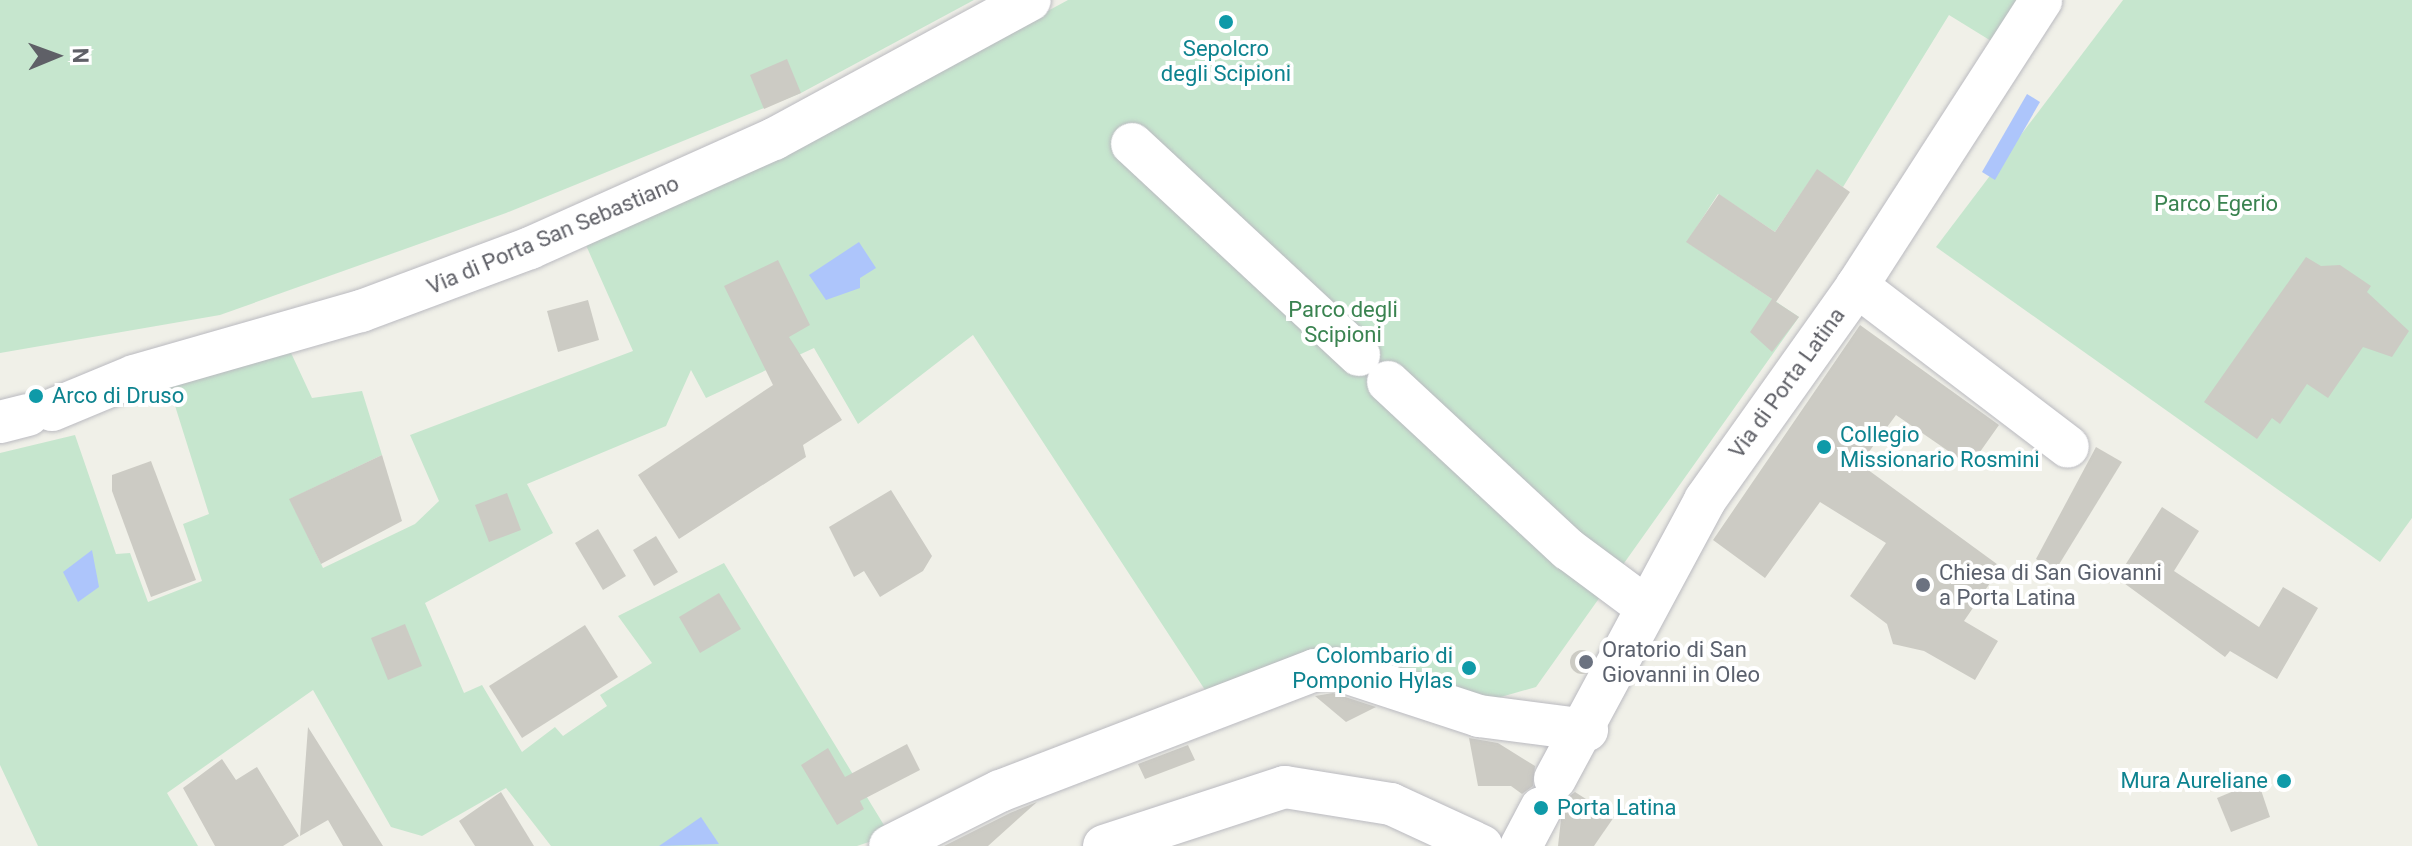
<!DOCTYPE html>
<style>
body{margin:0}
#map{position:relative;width:2412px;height:846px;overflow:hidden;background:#f0f0e8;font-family:Roboto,sans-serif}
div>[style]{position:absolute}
.green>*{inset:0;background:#c6e6ce}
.water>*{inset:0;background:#adc5fb}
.building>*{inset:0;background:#cccbc4}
.round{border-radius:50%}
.roads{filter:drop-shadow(0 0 2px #babac0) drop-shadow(0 0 2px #babac0)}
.minor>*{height:42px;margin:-21px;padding:0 21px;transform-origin:21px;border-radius:21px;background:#fff}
.dots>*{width:22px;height:22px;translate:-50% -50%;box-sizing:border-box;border:4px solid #fff;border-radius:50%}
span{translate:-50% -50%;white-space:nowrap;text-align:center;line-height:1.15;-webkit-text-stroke:8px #fff;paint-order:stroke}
.culture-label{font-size:22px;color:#0d838f}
.left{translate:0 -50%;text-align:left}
.right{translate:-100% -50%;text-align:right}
.park-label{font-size:22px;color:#3a8350}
.street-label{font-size:22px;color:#5f6067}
.worship-label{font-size:22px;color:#5b616d}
.north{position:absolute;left:16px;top:16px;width:80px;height:80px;-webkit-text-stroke:6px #fff;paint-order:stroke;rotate:89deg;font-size:22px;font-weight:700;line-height:32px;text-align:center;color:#5f6067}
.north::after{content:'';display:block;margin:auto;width:28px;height:36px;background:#5f6067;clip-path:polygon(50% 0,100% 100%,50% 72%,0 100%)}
</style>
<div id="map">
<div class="green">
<div style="clip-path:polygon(0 0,974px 0,801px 93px,506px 213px,220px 315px,0 353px)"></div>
<div style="clip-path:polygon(1068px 0,2021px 0,1996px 44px,1949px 15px,1843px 187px,1817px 170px,1775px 232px,1718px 194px,1687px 242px,1799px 317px,1536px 687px,1494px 699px,1328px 650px,1207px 693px,973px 335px,858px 424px,814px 348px,706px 398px,691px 370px,666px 426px,527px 484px,553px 533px,425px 603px,464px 693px,482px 685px,522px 752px,555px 727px,563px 736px,607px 706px,600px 695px,652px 663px,618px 616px,724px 563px,890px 835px,857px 846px,551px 846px,506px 788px,422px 836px,391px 827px,313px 690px,167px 793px,198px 846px,38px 846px,0 765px,0 453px,75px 435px,116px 554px,130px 553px,148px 602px,202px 581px,183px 524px,209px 514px,166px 377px,285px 340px,312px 398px,362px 391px,382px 455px,290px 499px,323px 568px,415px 524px,439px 501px,410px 435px,633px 351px,585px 243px,838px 125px)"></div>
<div style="clip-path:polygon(2123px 0,2412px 0,2412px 518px,2380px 562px,1936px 247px)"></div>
</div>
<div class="water">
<div style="clip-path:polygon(2027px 94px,2040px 102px,1995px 180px,1982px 172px)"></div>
<div style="clip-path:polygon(859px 242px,876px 268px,860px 278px,860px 288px,826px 300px,809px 275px)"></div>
<div style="clip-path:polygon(92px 550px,99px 587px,78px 602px,63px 572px)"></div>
<div style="clip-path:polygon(701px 817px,719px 844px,659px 846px)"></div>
</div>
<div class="building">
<div style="clip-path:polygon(787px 59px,801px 93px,764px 109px,750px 75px)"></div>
<div style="clip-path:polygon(1817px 169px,1850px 192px,1776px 302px,1799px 317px,1772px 352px,1750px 332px,1772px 299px,1686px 242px,1719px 194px,1775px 232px)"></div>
<div style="clip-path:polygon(2306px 257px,2321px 266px,2340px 265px,2371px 286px,2367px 292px,2409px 331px,2392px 357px,2363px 347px,2328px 398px,2307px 384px,2280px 424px,2272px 418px,2257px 439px,2204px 402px)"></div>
<div style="clip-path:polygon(778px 260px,810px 325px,789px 337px,842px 420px,803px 445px,806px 457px,679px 539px,638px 475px,773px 385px,724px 286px)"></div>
<div style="clip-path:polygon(588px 300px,599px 340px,558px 352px,547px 311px)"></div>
<div style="clip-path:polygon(1860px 325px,1999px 425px,1970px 466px,1896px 415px,1860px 464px,2001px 567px,1964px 621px,1998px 641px,1975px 680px,1924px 651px,1893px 644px,1887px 624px,1850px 596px,1886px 543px,1820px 502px,1765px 578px,1713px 540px)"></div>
<div style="clip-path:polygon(2096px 447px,2122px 462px,2055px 571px,2036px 559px)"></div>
<div style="clip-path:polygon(382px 455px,402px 521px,321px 564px,289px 499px)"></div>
<div style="clip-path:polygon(151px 461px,196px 580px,151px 597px,112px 491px,112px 475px)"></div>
<div style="clip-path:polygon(891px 490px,932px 556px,923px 571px,880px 597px,864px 571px,854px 577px,829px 527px)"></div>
<div style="clip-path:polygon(507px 493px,521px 530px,489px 542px,475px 505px)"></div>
<div style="clip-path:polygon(2162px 507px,2199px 531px,2174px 571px,2259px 627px,2283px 587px,2318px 608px,2277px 679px,2230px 651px,2225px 657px,2117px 578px)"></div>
<div style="clip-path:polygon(598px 529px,626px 576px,603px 590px,575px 543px)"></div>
<div style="clip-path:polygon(656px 536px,678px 572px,654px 586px,633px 550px)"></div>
<div style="clip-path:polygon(719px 593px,741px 629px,700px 653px,679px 617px)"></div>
<div style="clip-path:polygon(405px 624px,422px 666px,388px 680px,371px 638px)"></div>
<div style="clip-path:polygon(585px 625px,618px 677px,522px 738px,489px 686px)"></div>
<div class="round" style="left:1570px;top:650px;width:24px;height:24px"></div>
<div style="clip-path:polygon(1333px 693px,1376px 707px,1346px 722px,1315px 696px)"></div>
<div style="clip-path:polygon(308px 727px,383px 846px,343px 846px,328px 820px,300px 836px)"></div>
<div style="clip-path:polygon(1469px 738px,1498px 743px,1535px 766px,1533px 786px,1522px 794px,1511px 786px,1478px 786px)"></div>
<div style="clip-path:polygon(907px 744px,920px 770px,860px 801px,864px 809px,837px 825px,801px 765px,828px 748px,845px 777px)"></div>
<div style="clip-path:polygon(1188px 745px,1195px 760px,1145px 779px,1138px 764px)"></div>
<div style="clip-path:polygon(222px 759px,236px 780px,257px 767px,299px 836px,283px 846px,215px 846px,183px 788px)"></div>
<div style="clip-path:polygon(2258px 781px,2270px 817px,2231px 832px,2217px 798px)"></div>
<div style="clip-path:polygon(501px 792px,534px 846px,475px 846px,459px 821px)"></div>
<div style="clip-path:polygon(1575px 792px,1614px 817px,1594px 846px,1558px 846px,1563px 801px)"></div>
<div style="clip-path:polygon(1037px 802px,988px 846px,944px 846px,1010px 813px)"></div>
</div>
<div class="roads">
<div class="minor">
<div style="left:1132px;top:144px;width:310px;rotate:42.9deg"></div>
<div style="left:1857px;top:286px;width:265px;rotate:37.3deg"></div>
<div style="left:1388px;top:382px;width:246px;rotate:42.9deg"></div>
<div style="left:1568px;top:549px;width:97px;rotate:36.6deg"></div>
<div style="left:52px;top:410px;width:89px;rotate:-22.5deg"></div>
<div style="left:134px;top:376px;width:236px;rotate:-16deg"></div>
<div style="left:361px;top:311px;width:180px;rotate:-20.4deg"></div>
<div style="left:530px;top:248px;width:267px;rotate:-24.1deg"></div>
<div style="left:774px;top:139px;width:291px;rotate:-28.5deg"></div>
<div style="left:0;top:422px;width:29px;rotate:-14deg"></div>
<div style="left:1555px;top:779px;width:317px;rotate:-61.7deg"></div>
<div style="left:1705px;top:500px;width:262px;rotate:-54.6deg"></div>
<div style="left:1857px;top:286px;width:340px;rotate:-57.2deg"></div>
<div style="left:890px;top:846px;width:123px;rotate:-26.6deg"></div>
<div style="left:1000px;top:791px;width:337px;rotate:-21deg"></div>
<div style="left:1315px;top:670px;width:21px;rotate:-3deg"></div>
<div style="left:1336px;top:669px;width:151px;rotate:18.2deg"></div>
<div style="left:1479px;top:716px;width:109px;rotate:7.4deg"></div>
<div style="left:1104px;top:846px;width:190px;rotate:-18.1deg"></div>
<div style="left:1285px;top:787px;width:107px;rotate:9.1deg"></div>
<div style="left:1391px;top:804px;width:100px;rotate:24.8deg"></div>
<div style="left:1521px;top:846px;width:43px;rotate:-62.2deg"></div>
</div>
</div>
<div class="dots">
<div style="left:1226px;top:22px;background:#0f9aa8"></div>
<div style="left:36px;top:396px;background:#0f9aa8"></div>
<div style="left:1824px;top:447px;background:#0f9aa8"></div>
<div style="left:1923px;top:585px;background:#6b7280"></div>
<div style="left:1586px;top:662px;background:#6b7280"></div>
<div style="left:1469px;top:668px;background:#0f9aa8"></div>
<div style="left:2284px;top:781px;background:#0f9aa8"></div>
<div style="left:1541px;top:808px;background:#0f9aa8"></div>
</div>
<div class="culture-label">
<span style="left:1226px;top:61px">Sepolcro<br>degli Scipioni</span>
<span class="left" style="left:52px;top:396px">Arco di Druso</span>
<span class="left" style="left:1840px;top:447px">Collegio<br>Missionario Rosmini</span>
<span class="right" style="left:1453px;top:668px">Colombario di<br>Pomponio Hylas</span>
<span class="right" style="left:2268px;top:781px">Mura Aureliane</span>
<span class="left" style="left:1557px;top:808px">Porta Latina</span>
</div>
<div class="park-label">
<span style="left:2216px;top:204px">Parco Egerio</span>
<span style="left:1343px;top:322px">Parco degli<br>Scipioni</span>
</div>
<div class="street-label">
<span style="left:553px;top:235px;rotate:-23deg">Via di Porta San Sebastiano</span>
<span style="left:1787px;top:383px;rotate:-54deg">Via di Porta Latina</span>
</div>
<div class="worship-label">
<span class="left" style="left:1939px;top:585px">Chiesa di San Giovanni<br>a Porta Latina</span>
<span class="left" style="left:1602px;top:662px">Oratorio di San<br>Giovanni in Oleo</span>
</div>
<div class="north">N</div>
</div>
